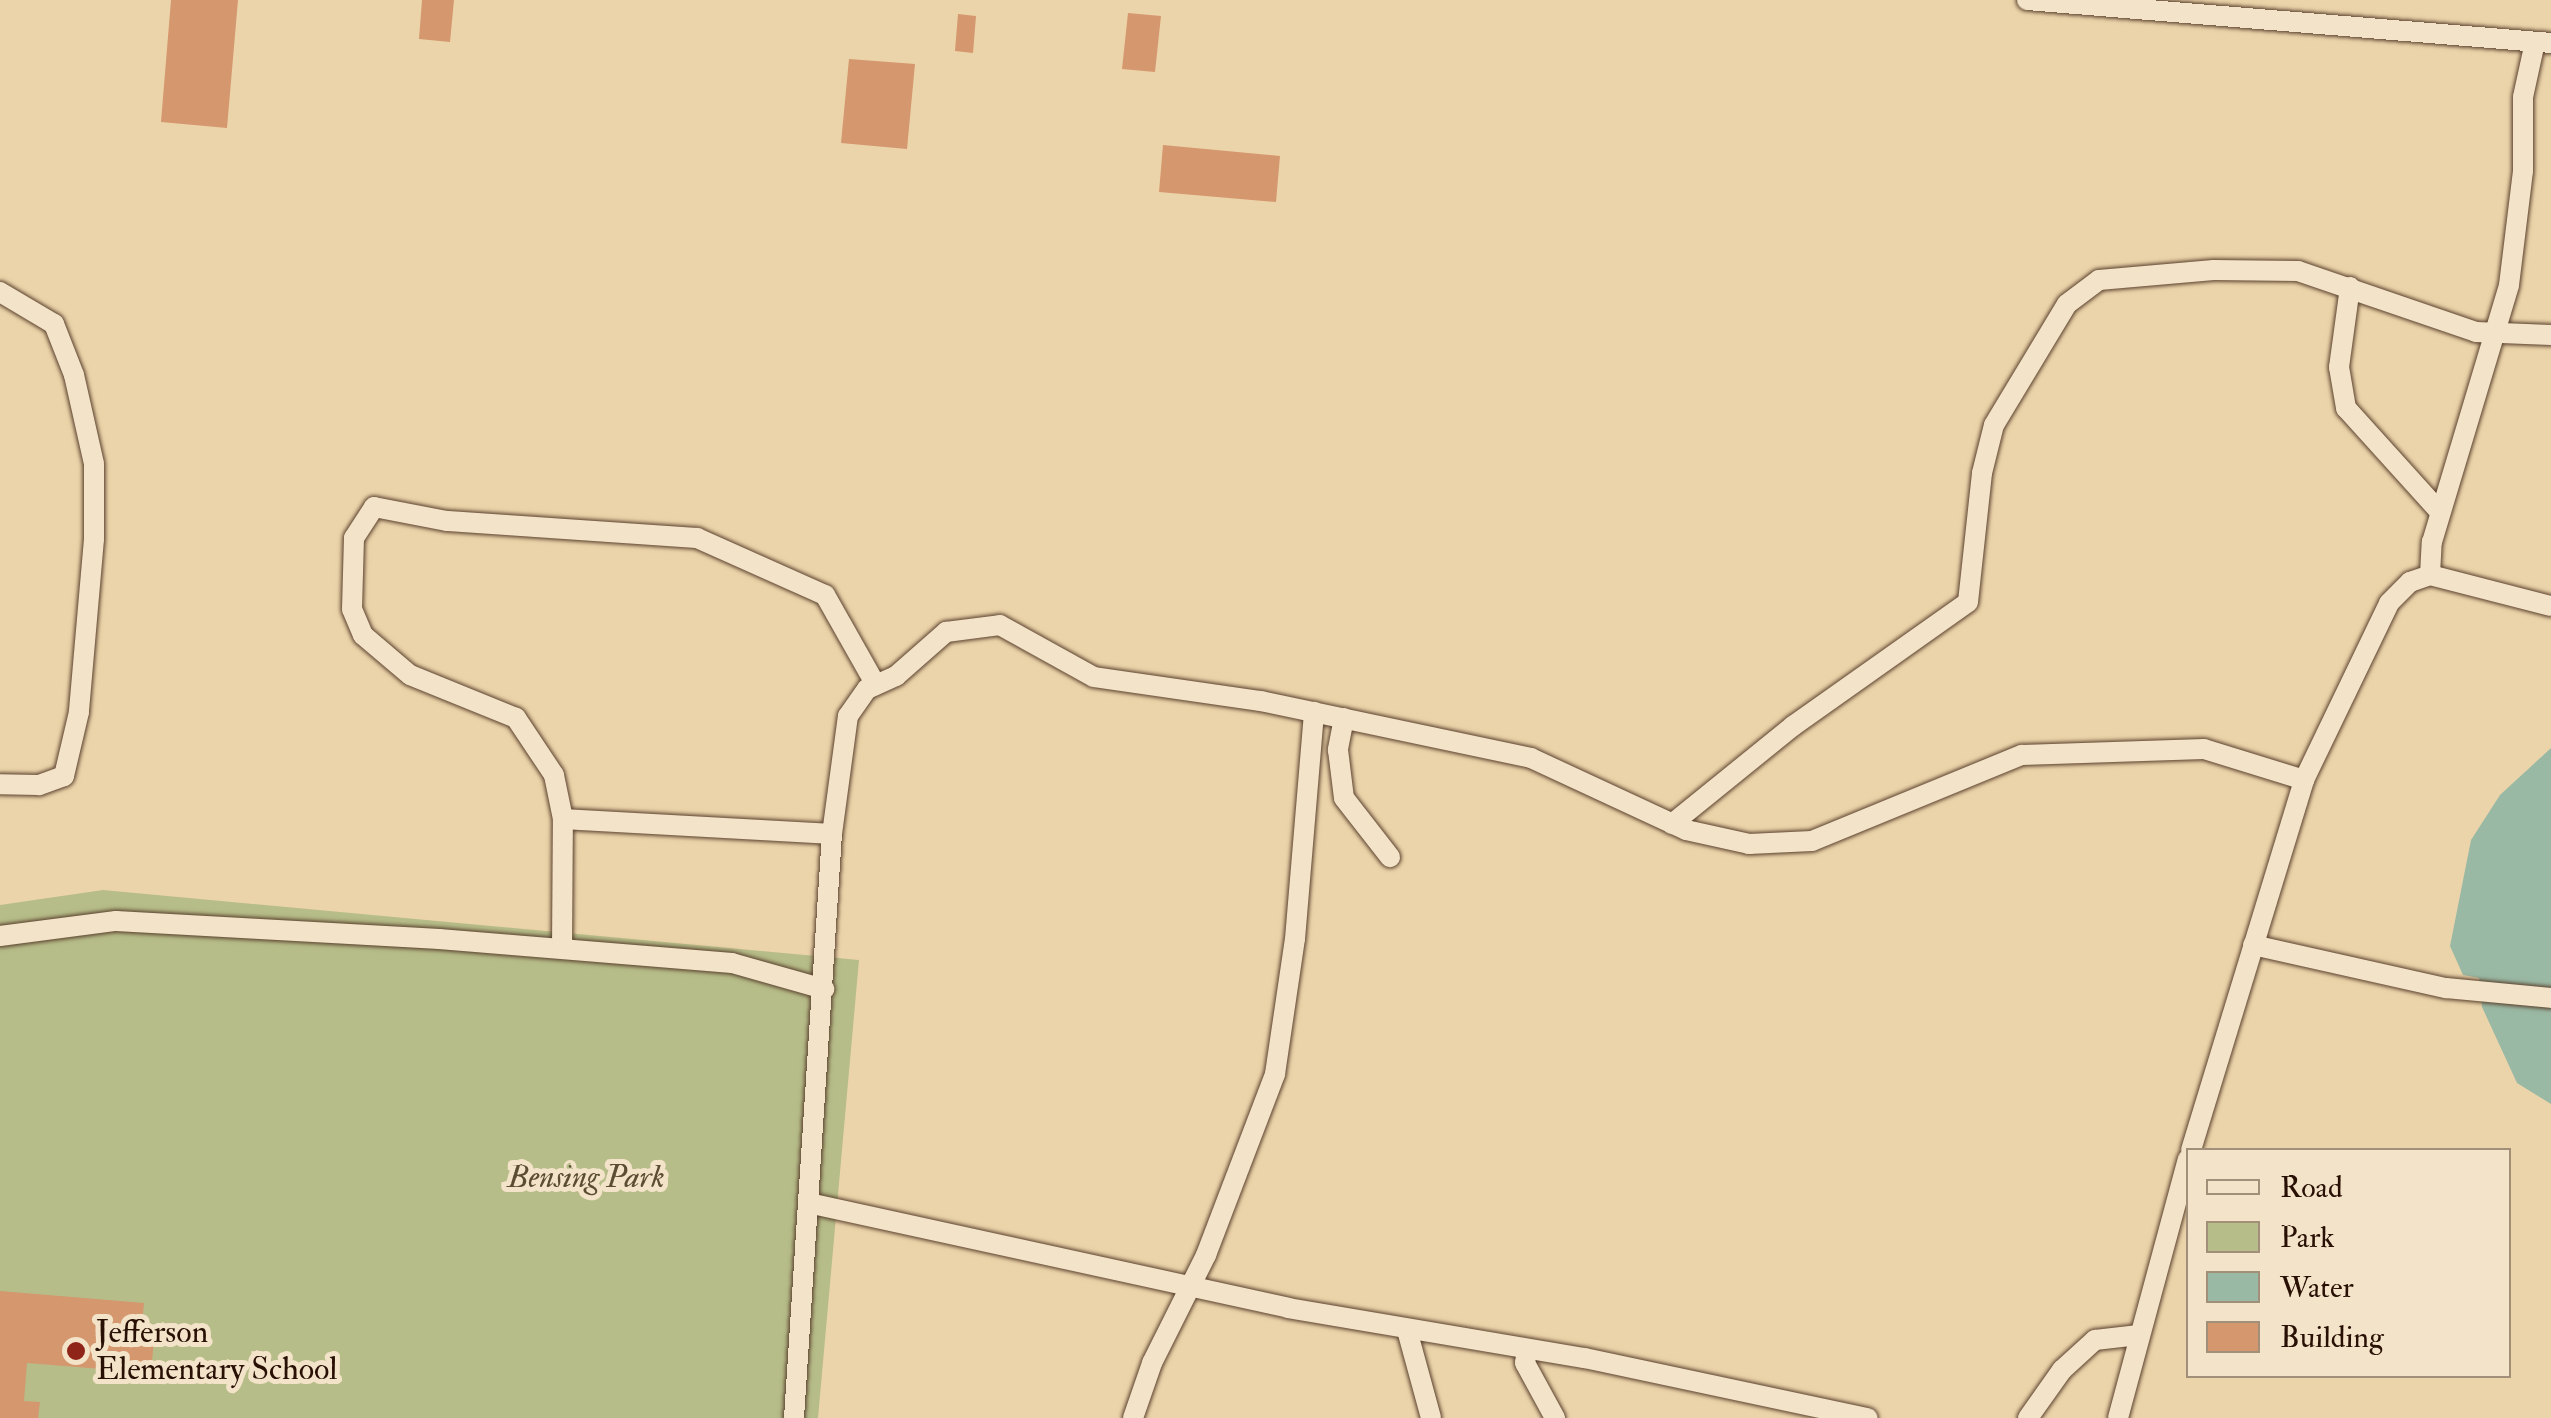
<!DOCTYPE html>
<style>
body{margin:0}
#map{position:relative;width:2551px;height:1418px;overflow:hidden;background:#ecd4aa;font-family:"IM FELL Double Pica",serif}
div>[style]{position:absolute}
.green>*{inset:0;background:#b7bd89}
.water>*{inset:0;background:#9ab9a4}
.building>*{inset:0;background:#d5976e}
.roads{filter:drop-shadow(0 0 2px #5a412e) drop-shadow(0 0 2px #5a412e)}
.minor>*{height:20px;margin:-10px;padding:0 10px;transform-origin:10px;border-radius:10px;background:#f3e3c8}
.dots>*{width:28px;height:28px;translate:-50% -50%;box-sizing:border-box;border:5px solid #f3e3c8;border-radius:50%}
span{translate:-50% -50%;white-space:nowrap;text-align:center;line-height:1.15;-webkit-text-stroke:10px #f3e3c8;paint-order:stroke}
.park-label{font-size:32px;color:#5b4d33;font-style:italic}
.poi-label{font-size:32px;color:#291005}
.left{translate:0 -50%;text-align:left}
.legend{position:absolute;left:2186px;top:1148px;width:325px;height:230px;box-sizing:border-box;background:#f3e3c8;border:2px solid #a28f7a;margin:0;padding:12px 18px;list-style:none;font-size:30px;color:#291005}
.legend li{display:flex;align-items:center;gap:20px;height:50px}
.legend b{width:50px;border:2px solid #a28f7a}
</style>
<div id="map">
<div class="green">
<div style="clip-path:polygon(103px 890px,859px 960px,818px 1418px,0 1418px,0 905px)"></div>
</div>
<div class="water">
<div style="clip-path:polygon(2551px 748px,2551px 1104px,2517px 1083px,2482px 1007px,2479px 978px,2463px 975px,2450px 946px,2471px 840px,2500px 795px)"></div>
</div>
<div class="building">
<div style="clip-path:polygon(171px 0,238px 0,227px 128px,161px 122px)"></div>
<div style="clip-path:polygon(422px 0,454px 0,450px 42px,419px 39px)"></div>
<div style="clip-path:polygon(1128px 13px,1161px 16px,1155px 72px,1122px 69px)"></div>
<div style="clip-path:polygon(958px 14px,976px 16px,973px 53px,955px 51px)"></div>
<div style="clip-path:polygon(849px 59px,915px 64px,907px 149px,841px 143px)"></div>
<div style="clip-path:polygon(1163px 145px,1280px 156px,1276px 202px,1159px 192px)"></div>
<div style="clip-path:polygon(0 1291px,144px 1303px,141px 1337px,154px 1339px,151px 1373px,27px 1363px,24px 1401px,40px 1402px,38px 1418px,0 1418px)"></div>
</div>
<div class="roads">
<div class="minor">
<div style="left:2027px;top:0;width:526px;rotate:4.69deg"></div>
<div style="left:2350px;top:287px;width:81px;rotate:97.8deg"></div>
<div style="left:2339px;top:367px;width:42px;rotate:80.3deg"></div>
<div style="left:2346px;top:408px;width:140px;rotate:47.9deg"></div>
<div style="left:0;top:292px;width:63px;rotate:30.7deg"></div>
<div style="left:54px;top:324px;width:55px;rotate:68.6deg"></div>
<div style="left:74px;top:375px;width:91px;rotate:77.3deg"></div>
<div style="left:94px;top:464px;width:75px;rotate:90deg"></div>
<div style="left:94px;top:539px;width:174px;rotate:95deg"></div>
<div style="left:79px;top:712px;width:66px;rotate:103.2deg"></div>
<div style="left:64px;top:776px;width:27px;rotate:160deg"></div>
<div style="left:39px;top:785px;width:39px;rotate:-179deg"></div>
<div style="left:2430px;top:575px;width:33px;rotate:-87deg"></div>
<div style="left:2432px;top:542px;width:268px;rotate:-73.3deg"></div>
<div style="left:2509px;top:285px;width:115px;rotate:-83deg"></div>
<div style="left:2523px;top:171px;width:74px;rotate:-90deg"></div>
<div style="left:2523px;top:97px;width:56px;rotate:-77.7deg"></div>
<div style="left:1344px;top:718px;width:33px;rotate:101deg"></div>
<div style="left:1338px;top:750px;width:48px;rotate:82.9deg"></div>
<div style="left:1344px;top:798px;width:75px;rotate:52.1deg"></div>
<div style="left:1672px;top:824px;width:156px;rotate:-39deg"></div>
<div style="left:1793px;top:726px;width:214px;rotate:-35.3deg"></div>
<div style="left:1968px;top:602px;width:130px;rotate:-83.8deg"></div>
<div style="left:1982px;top:473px;width:49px;rotate:-76deg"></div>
<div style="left:1994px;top:425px;width:141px;rotate:-58.9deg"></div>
<div style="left:2067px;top:304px;width:40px;rotate:-37deg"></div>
<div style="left:2099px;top:280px;width:115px;rotate:-5deg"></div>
<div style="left:2214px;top:270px;width:84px;rotate:0.7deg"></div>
<div style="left:2298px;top:271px;width:188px;rotate:18.9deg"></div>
<div style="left:2476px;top:332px;width:75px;rotate:2.3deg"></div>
<div style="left:832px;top:834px;width:269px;rotate:-176.8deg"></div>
<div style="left:563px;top:819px;width:45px;rotate:-101.6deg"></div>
<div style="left:554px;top:775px;width:69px;rotate:-123.7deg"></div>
<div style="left:516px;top:718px;width:114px;rotate:-157.9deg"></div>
<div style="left:410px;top:675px;width:62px;rotate:-139.6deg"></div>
<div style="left:363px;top:635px;width:28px;rotate:-113deg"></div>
<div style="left:352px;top:609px;width:71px;rotate:-88.4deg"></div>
<div style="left:354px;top:538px;width:37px;rotate:-57deg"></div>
<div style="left:374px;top:507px;width:74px;rotate:10.9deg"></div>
<div style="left:447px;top:521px;width:251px;rotate:3.9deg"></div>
<div style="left:697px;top:538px;width:140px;rotate:24deg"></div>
<div style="left:825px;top:595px;width:103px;rotate:60.5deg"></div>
<div style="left:0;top:936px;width:117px;rotate:-7.4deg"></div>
<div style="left:116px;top:921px;width:324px;rotate:3.2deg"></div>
<div style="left:439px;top:939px;width:294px;rotate:4.7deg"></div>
<div style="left:732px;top:963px;width:96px;rotate:15.8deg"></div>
<div style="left:2253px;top:945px;width:198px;rotate:12.6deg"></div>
<div style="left:2446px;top:988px;width:105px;rotate:5.4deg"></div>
<div style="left:562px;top:949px;width:130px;rotate:-89.6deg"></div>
<div style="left:2191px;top:1150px;width:387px;rotate:-73deg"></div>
<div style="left:2304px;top:780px;width:196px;rotate:-64.3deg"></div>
<div style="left:2389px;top:603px;width:30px;rotate:-45deg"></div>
<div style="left:2410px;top:582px;width:21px;rotate:-19deg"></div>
<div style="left:2430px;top:575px;width:125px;rotate:14.4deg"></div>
<div style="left:813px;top:1204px;width:486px;rotate:12.3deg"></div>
<div style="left:1288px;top:1308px;width:301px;rotate:9.6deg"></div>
<div style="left:1585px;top:1358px;width:289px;rotate:12deg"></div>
<div style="left:1407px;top:1330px;width:91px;rotate:74.7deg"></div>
<div style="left:1527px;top:1349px;width:14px;rotate:98deg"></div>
<div style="left:1525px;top:1363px;width:63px;rotate:61.4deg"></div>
<div style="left:794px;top:1418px;width:585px;rotate:-86.28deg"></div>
<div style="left:832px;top:834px;width:119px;rotate:-82.3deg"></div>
<div style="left:848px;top:716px;width:33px;rotate:-55deg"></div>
<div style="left:867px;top:689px;width:32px;rotate:-24deg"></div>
<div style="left:896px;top:676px;width:67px;rotate:-41.3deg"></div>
<div style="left:946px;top:632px;width:54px;rotate:-7.4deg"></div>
<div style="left:1000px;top:625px;width:107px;rotate:29deg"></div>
<div style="left:1094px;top:677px;width:169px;rotate:8.2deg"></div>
<div style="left:1261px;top:701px;width:276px;rotate:11.9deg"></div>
<div style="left:1531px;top:758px;width:171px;rotate:24.9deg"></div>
<div style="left:1686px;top:830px;width:65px;rotate:12.5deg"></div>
<div style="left:1749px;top:844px;width:63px;rotate:-2.7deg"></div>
<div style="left:1812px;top:841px;width:227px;rotate:-22.3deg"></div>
<div style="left:2022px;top:755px;width:182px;rotate:-1.9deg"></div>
<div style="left:2204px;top:749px;width:105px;rotate:17.2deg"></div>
<div style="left:1133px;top:1418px;width:58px;rotate:-70.9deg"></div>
<div style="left:1152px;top:1363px;width:121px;rotate:-63.4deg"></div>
<div style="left:1206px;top:1255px;width:194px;rotate:-69.1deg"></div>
<div style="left:1275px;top:1074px;width:136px;rotate:-81.6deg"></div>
<div style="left:1295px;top:939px;width:228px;rotate:-85.2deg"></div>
<div style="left:2028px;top:1418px;width:59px;rotate:-54.7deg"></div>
<div style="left:2062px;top:1370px;width:45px;rotate:-42.3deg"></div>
<div style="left:2095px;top:1340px;width:44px;rotate:-6.5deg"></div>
<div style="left:2118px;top:1418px;width:268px;rotate:-74.9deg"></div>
</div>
</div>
<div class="dots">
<div style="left:76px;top:1351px;background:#8f2418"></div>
</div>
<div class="park-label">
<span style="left:586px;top:1177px">Bensing Park</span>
</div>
<div class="poi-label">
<span class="left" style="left:96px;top:1351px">Jefferson<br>Elementary School</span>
</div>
<ul class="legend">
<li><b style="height:12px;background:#f3e3c8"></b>Road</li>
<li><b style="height:28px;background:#b7bd89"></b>Park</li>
<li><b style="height:28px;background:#9ab9a4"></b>Water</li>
<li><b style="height:28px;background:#d5976e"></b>Building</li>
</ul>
</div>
